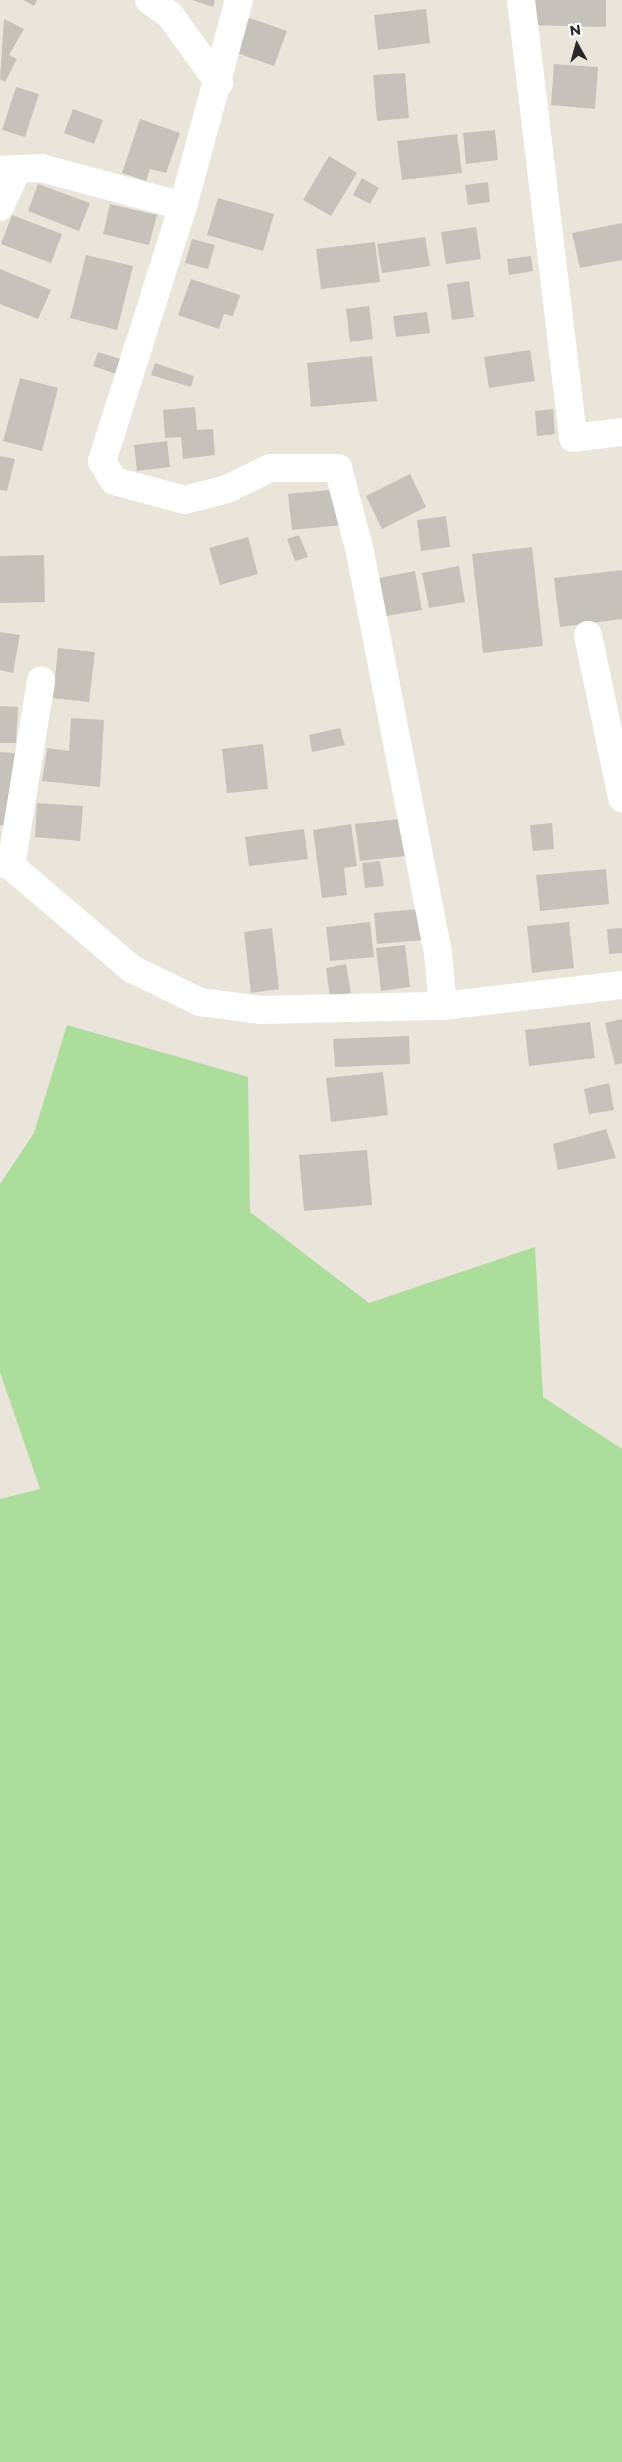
<!DOCTYPE html>
<style>
body{margin:0}
#map{position:relative;width:622px;height:2462px;overflow:hidden;background:#eae5db;font-family:Montserrat,sans-serif}
div>[style]{position:absolute}
.green>*{inset:0;background:#acdd9c}
.building>*{inset:0;background:#c5c2bb}
.minor>*{height:28px;margin:-14px;padding:0 14px;transform-origin:14px;border-radius:14px;background:#fff}
span{translate:-50% -50%;white-space:nowrap;text-align:center;line-height:1.15;-webkit-text-stroke:4.5px #fff;paint-order:stroke}
.north{position:absolute;left:552px;top:20px;width:50px;height:50px;-webkit-text-stroke:4px #fff;paint-order:stroke;rotate:353deg;font-size:14px;font-weight:700;line-height:20px;text-align:center;color:#292929}
.north::after{content:'';display:block;margin:auto;width:18px;height:22px;background:#292929;clip-path:polygon(50% 0,100% 100%,50% 72%,0 100%)}
</style>
<div id="map">
<div class="green">
<div style="clip-path:polygon(67px 1025px,248px 1077px,250px 1212px,369px 1303px,535px 1247px,543px 1397px,622px 1449px,622px 2462px,0 2462px,0 1499px,40px 1489px,0 1372px,0 1184px,34px 1133px)"></div>
</div>
<div class="building">
<div style="clip-path:polygon(23px 0,37px 0,34px 6px)"></div>
<div style="clip-path:polygon(192px 0,215px 0,213px 7px)"></div>
<div style="clip-path:polygon(528px 0,606px 0,606px 27px,527px 25px)"></div>
<div style="clip-path:polygon(426px 9px,430px 43px,378px 50px,374px 15px)"></div>
<div style="clip-path:polygon(244px 16px,287px 31px,274px 66px,231px 51px)"></div>
<div style="clip-path:polygon(4px 19px,24px 29px,9px 55px,17px 59px,5px 82px,0 79px)"></div>
<div style="clip-path:polygon(554px 64px,598px 67px,595px 109px,551px 105px)"></div>
<div style="clip-path:polygon(405px 73px,409px 118px,377px 121px,373px 75px)"></div>
<div style="clip-path:polygon(16px 87px,39px 94px,25px 137px,2px 130px)"></div>
<div style="clip-path:polygon(73px 109px,103px 120px,94px 144px,64px 133px)"></div>
<div style="clip-path:polygon(140px 119px,180px 133px,166px 173px,150px 169px,146px 181px,122px 173px)"></div>
<div style="clip-path:polygon(495px 130px,498px 160px,466px 164px,463px 133px)"></div>
<div style="clip-path:polygon(457px 134px,462px 173px,402px 180px,397px 141px)"></div>
<div style="clip-path:polygon(329px 156px,357px 173px,331px 216px,303px 200px)"></div>
<div style="clip-path:polygon(362px 178px,379px 188px,370px 204px,353px 195px)"></div>
<div style="clip-path:polygon(488px 182px,490px 202px,468px 205px,465px 185px)"></div>
<div style="clip-path:polygon(38px 184px,90px 203px,79px 231px,28px 211px)"></div>
<div style="clip-path:polygon(218px 198px,274px 214px,263px 251px,207px 235px)"></div>
<div style="clip-path:polygon(110px 204px,157px 215px,149px 245px,103px 234px)"></div>
<div style="clip-path:polygon(12px 215px,62px 234px,51px 263px,1px 244px)"></div>
<div style="clip-path:polygon(622px 223px,622px 260px,580px 268px,572px 233px)"></div>
<div style="clip-path:polygon(476px 227px,481px 259px,446px 264px,441px 232px)"></div>
<div style="clip-path:polygon(425px 237px,430px 266px,382px 273px,377px 244px)"></div>
<div style="clip-path:polygon(192px 239px,215px 245px,208px 269px,185px 263px)"></div>
<div style="clip-path:polygon(375px 242px,380px 282px,321px 289px,316px 249px)"></div>
<div style="clip-path:polygon(86px 255px,133px 266px,117px 330px,70px 318px)"></div>
<div style="clip-path:polygon(531px 256px,533px 271px,509px 275px,507px 259px)"></div>
<div style="clip-path:polygon(0 269px,51px 290px,38px 319px,0 304px)"></div>
<div style="clip-path:polygon(191px 279px,240px 295px,233px 316px,224px 314px,219px 329px,178px 315px)"></div>
<div style="clip-path:polygon(469px 281px,474px 317px,452px 320px,447px 284px)"></div>
<div style="clip-path:polygon(369px 306px,373px 339px,350px 342px,346px 309px)"></div>
<div style="clip-path:polygon(427px 312px,430px 333px,396px 337px,393px 316px)"></div>
<div style="clip-path:polygon(530px 350px,535px 381px,489px 388px,484px 357px)"></div>
<div style="clip-path:polygon(98px 352px,124px 360px,119px 375px,93px 366px)"></div>
<div style="clip-path:polygon(372px 356px,377px 401px,311px 407px,307px 363px)"></div>
<div style="clip-path:polygon(155px 363px,194px 376px,191px 387px,151px 375px)"></div>
<div style="clip-path:polygon(20px 378px,58px 388px,42px 451px,3px 441px)"></div>
<div style="clip-path:polygon(195px 407px,197px 430px,213px 429px,215px 455px,183px 459px,181px 437px,165px 438px,163px 410px)"></div>
<div style="clip-path:polygon(553px 409px,555px 434px,537px 436px,535px 411px)"></div>
<div style="clip-path:polygon(167px 441px,170px 467px,137px 471px,134px 445px)"></div>
<div style="clip-path:polygon(0 456px,15px 459px,7px 491px,0 490px)"></div>
<div style="clip-path:polygon(410px 474px,426px 507px,382px 529px,366px 496px)"></div>
<div style="clip-path:polygon(340px 489px,343px 525px,292px 530px,288px 494px)"></div>
<div style="clip-path:polygon(446px 516px,450px 547px,421px 551px,417px 520px)"></div>
<div style="clip-path:polygon(299px 535px,308px 557px,295px 561px,287px 539px)"></div>
<div style="clip-path:polygon(248px 537px,258px 574px,220px 585px,209px 548px)"></div>
<div style="clip-path:polygon(532px 547px,543px 646px,483px 653px,472px 554px)"></div>
<div style="clip-path:polygon(44px 555px,45px 602px,0 603px,0 556px)"></div>
<div style="clip-path:polygon(459px 566px,465px 602px,429px 608px,422px 573px)"></div>
<div style="clip-path:polygon(622px 570px,622px 619px,560px 627px,554px 578px)"></div>
<div style="clip-path:polygon(415px 571px,422px 610px,386px 616px,379px 578px)"></div>
<div style="clip-path:polygon(0 632px,20px 635px,13px 673px,0 670px)"></div>
<div style="clip-path:polygon(58px 648px,95px 652px,89px 702px,53px 698px)"></div>
<div style="clip-path:polygon(0 706px,18px 707px,16px 743px,0 743px)"></div>
<div style="clip-path:polygon(71px 718px,104px 720px,100px 787px,42px 781px,47px 748px,69px 751px)"></div>
<div style="clip-path:polygon(340px 728px,345px 745px,312px 752px,309px 735px)"></div>
<div style="clip-path:polygon(263px 744px,268px 789px,227px 793px,222px 749px)"></div>
<div style="clip-path:polygon(0 752px,15px 753px,10px 826px,0 825px)"></div>
<div style="clip-path:polygon(37px 803px,83px 806px,80px 841px,35px 837px)"></div>
<div style="clip-path:polygon(401px 819px,406px 856px,360px 861px,355px 824px)"></div>
<div style="clip-path:polygon(552px 823px,554px 849px,533px 851px,530px 825px)"></div>
<div style="clip-path:polygon(351px 824px,357px 866px,344px 868px,347px 895px,322px 898px,313px 830px)"></div>
<div style="clip-path:polygon(304px 829px,308px 859px,249px 866px,245px 837px)"></div>
<div style="clip-path:polygon(380px 861px,384px 886px,365px 888px,362px 863px)"></div>
<div style="clip-path:polygon(606px 869px,609px 904px,540px 911px,536px 875px)"></div>
<div style="clip-path:polygon(420px 909px,423px 940px,377px 944px,374px 913px)"></div>
<div style="clip-path:polygon(370px 922px,374px 957px,330px 961px,326px 927px)"></div>
<div style="clip-path:polygon(569px 922px,574px 968px,532px 973px,527px 926px)"></div>
<div style="clip-path:polygon(272px 928px,279px 989px,251px 993px,244px 932px)"></div>
<div style="clip-path:polygon(622px 928px,622px 953px,609px 954px,607px 929px)"></div>
<div style="clip-path:polygon(405px 945px,410px 987px,381px 991px,376px 948px)"></div>
<div style="clip-path:polygon(346px 964px,351px 993px,330px 997px,326px 968px)"></div>
<div style="clip-path:polygon(622px 1019px,622px 1063px,615px 1065px,605px 1023px)"></div>
<div style="clip-path:polygon(590px 1022px,595px 1058px,529px 1066px,525px 1030px)"></div>
<div style="clip-path:polygon(409px 1036px,410px 1064px,335px 1067px,333px 1039px)"></div>
<div style="clip-path:polygon(383px 1072px,388px 1115px,331px 1122px,326px 1078px)"></div>
<div style="clip-path:polygon(609px 1083px,614px 1110px,589px 1114px,584px 1089px)"></div>
<div style="clip-path:polygon(606px 1129px,616px 1158px,558px 1170px,553px 1144px)"></div>
<div style="clip-path:polygon(367px 1150px,372px 1205px,304px 1211px,299px 1155px)"></div>
</div>
<div class="minor">
<div style="left:149px;top:0;width:26px;rotate:36deg"></div>
<div style="left:170px;top:15px;width:84px;rotate:54.2deg"></div>
<div style="left:239px;top:0;width:213px;rotate:105.2deg"></div>
<div style="left:183px;top:206px;width:268px;rotate:107.6deg"></div>
<div style="left:102px;top:461px;width:23px;rotate:59deg"></div>
<div style="left:114px;top:481px;width:73px;rotate:15deg"></div>
<div style="left:185px;top:500px;width:43px;rotate:-14.7deg"></div>
<div style="left:227px;top:489px;width:48px;rotate:-26deg"></div>
<div style="left:270px;top:468px;width:68px"></div>
<div style="left:338px;top:468px;width:87px;rotate:75.3deg"></div>
<div style="left:360px;top:552px;width:409px;rotate:79deg"></div>
<div style="left:438px;top:953px;width:53px;rotate:84.6deg"></div>
<div style="left:521px;top:0;width:441px;rotate:83.2deg"></div>
<div style="left:573px;top:438px;width:49px;rotate:-7deg"></div>
<div style="left:0;top:170px;width:41px;rotate:-2.8deg"></div>
<div style="left:41px;top:168px;width:147px;rotate:15deg"></div>
<div style="left:0;top:207px;width:41px;rotate:-65.3deg"></div>
<div style="left:588px;top:635px;width:167px;rotate:78.2deg"></div>
<div style="left:0;top:862px;width:12px;rotate:20deg"></div>
<div style="left:11px;top:866px;width:159px;rotate:40.4deg"></div>
<div style="left:132px;top:969px;width:76px;rotate:25.9deg"></div>
<div style="left:200px;top:1002px;width:62px;rotate:7.5deg"></div>
<div style="left:261px;top:1010px;width:182px;rotate:-1.3deg"></div>
<div style="left:443px;top:1006px;width:180px;rotate:-6.7deg"></div>
<div style="left:11px;top:866px;width:188px;rotate:-80.8deg"></div>
</div>
<div class="north">N</div>
</div>
